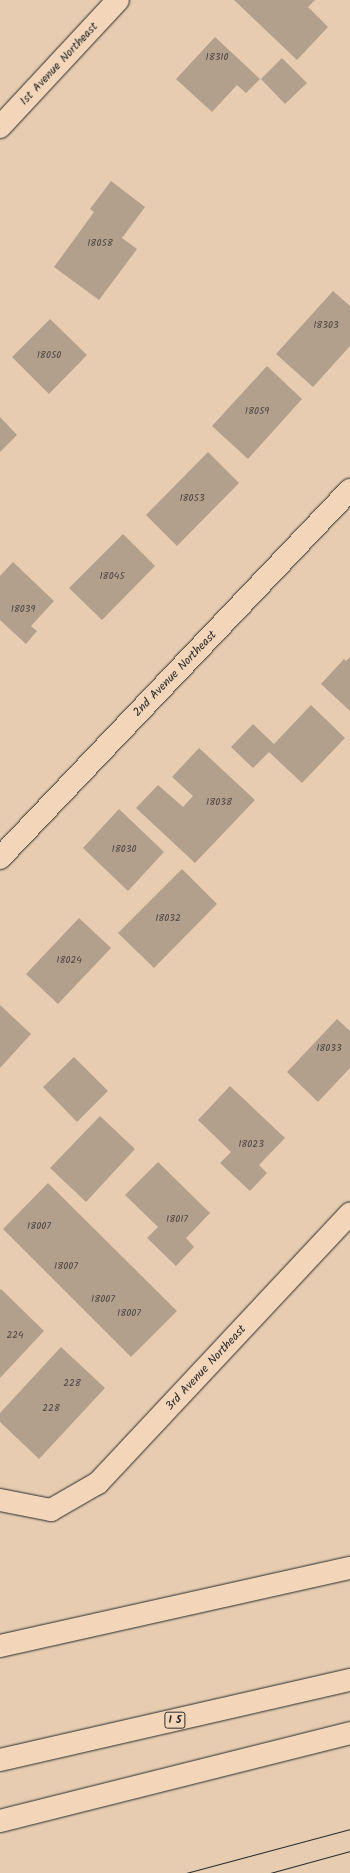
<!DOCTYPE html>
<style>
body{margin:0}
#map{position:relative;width:350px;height:1873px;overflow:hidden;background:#e7ccb1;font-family:Kalam,sans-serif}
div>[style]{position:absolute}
.building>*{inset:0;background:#b29f8c}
.roads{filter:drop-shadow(0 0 1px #2b2b2b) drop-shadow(0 0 1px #2b2b2b)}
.street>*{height:22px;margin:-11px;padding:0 11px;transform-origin:11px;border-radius:11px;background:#f3d6ba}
.highway>*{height:22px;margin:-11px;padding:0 11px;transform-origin:11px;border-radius:11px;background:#f3d6ba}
.tram>*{height:1px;margin:-0.5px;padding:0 0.5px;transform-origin:0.5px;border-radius:0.5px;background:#2b2b2b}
span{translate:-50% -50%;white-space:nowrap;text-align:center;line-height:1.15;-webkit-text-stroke:3px #f3d6ba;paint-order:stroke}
.number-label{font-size:10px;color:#4d4843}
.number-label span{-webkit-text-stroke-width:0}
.shield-label span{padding:1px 3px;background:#f3d6ba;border:1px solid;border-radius:3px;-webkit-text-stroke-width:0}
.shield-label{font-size:11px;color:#2b2b2b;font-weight:700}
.street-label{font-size:12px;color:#2b2b2b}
</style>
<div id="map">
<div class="building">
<div style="clip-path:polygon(234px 0,315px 0,308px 7px,328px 27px,297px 60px)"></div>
<div style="clip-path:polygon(215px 37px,260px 79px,246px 93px,237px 85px,212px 112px,176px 79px)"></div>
<div style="clip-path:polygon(282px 58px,307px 83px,285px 104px,261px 79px)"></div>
<div style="clip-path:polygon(111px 181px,145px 207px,122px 238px,137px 249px,99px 300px,54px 267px,94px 212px,90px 209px)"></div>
<div style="clip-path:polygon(333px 291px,350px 306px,350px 346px,313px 387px,276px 354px)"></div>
<div style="clip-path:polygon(50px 319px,87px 355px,49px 394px,12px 357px)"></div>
<div style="clip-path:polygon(267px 366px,302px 399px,248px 459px,212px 426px)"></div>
<div style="clip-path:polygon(0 417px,17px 435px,0 452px)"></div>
<div style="clip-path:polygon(208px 452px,239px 483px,177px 546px,146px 515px)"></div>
<div style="clip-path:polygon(123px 534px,155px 566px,102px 620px,69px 588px)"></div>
<div style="clip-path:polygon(13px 562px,54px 601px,31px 626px,37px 631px,26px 644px,0 620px,0 576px)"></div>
<div style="clip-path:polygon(350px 657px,350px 711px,321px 684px,344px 659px,346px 661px)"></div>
<div style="clip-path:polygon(311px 705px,345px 738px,302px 783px,269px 752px,253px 768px,231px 747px,253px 724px,274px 744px)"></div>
<div style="clip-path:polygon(199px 748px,255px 800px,195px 863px,136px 808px,158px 785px,183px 807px,193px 796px,172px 777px)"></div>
<div style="clip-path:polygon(119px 809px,164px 852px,128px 891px,83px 848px)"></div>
<div style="clip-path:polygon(182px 869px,217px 904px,154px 968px,118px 933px)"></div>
<div style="clip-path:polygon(79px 918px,111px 948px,58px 1004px,26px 974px)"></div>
<div style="clip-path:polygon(0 1005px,31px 1034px,0 1068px)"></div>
<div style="clip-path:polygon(337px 1019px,350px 1031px,350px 1068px,318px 1102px,287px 1072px)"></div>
<div style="clip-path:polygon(74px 1057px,108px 1091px,77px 1122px,43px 1087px)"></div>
<div style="clip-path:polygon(230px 1086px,285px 1138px,259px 1165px,267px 1173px,250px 1191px,220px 1163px,231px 1152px,198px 1120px)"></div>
<div style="clip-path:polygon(100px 1116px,135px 1149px,86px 1202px,50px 1168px)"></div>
<div style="clip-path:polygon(158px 1162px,210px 1213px,186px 1238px,194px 1247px,176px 1266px,147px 1238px,158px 1227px,125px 1195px)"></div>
<div style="clip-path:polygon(48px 1183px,177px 1311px,131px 1357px,3px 1229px)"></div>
<div style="clip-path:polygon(1px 1289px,44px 1331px,0 1378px,0 1290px)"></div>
<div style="clip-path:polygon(61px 1347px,105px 1388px,39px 1459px,0 1422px,0 1413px)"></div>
</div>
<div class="roads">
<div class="street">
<div style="left:0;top:127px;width:173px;rotate:-47.1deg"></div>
<div style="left:0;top:858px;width:508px;rotate:-46.44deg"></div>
<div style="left:0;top:1500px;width:52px;rotate:11.1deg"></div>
<div style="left:51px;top:1510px;width:54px;rotate:-29.9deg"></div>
<div style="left:98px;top:1483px;width:369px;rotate:-46.9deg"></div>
</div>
<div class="highway">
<div style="left:0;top:1646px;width:359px;rotate:-12.6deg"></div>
<div style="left:0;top:1760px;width:359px;rotate:-12.9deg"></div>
<div style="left:0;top:1821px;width:361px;rotate:-14.1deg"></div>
</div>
</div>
<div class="tram">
<div style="left:186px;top:1873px;width:170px;rotate:-15deg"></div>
<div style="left:270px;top:1873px;width:83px;rotate:-15.4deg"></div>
</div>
<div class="number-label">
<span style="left:217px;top:58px">18310</span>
<span style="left:100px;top:244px">18058</span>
<span style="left:326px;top:326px">18303</span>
<span style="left:49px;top:356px">18050</span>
<span style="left:257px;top:412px">18059</span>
<span style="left:192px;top:499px">18053</span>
<span style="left:112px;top:577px">18045</span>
<span style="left:23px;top:610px">18039</span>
<span style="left:219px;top:803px">18038</span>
<span style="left:124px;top:850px">18030</span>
<span style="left:168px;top:919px">18032</span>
<span style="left:69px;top:961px">18024</span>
<span style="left:329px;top:1049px">18033</span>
<span style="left:251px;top:1145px">18023</span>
<span style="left:177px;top:1220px">18017</span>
<span style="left:39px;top:1227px">18007</span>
<span style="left:66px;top:1267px">18007</span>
<span style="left:103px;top:1300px">18007</span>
<span style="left:129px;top:1314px">18007</span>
<span style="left:15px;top:1336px">224</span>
<span style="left:72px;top:1384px">228</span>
<span style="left:51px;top:1409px">228</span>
</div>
<div class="shield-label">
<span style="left:175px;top:1720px">I 5</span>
</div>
<div class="street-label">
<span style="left:59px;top:64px;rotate:-47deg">1st Avenue Northeast</span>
<span style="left:175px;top:674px;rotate:-46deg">2nd Avenue Northeast</span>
<span style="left:206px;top:1368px;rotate:-47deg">3rd Avenue Northeast</span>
</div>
</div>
